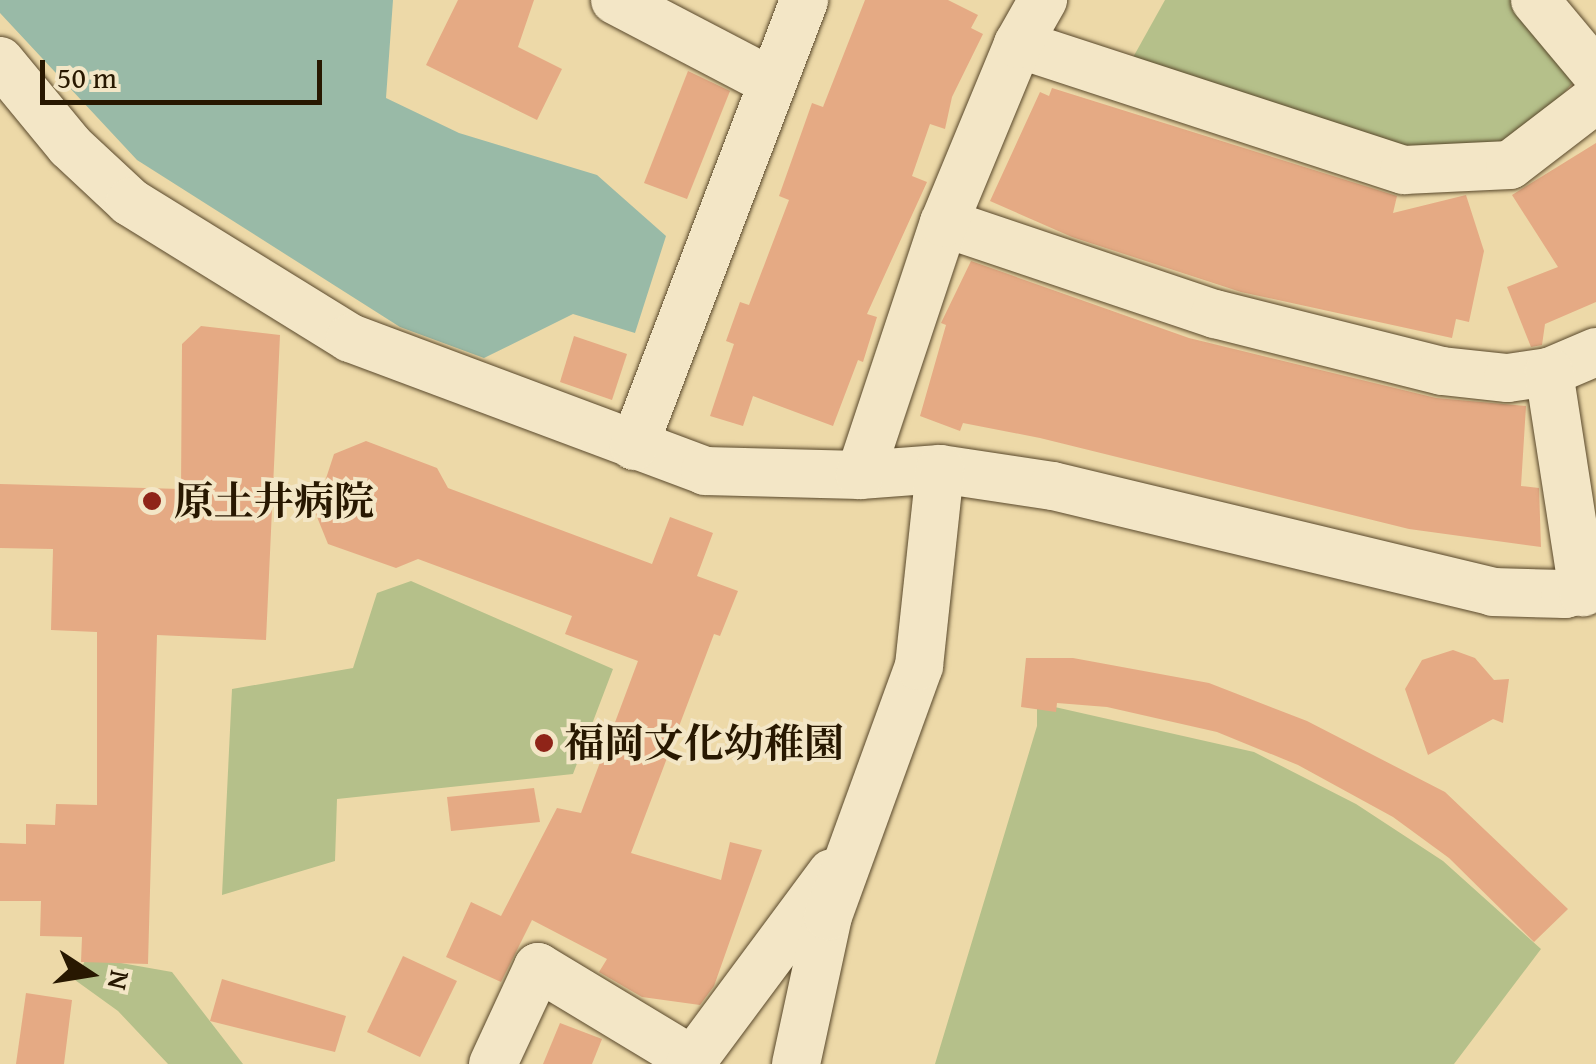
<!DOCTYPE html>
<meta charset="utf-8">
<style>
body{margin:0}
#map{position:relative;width:1596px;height:1064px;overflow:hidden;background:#edd9a8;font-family:"Gentium Book Plus","Noto Serif JP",serif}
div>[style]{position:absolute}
.green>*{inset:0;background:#b5c08a}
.water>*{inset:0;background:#99baa7}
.building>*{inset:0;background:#e5aa84}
.roads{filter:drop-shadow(0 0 2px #59482b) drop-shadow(0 0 2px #59482b)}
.minor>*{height:48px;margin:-24px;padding:0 24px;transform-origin:24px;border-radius:24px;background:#f3e6c6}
.dots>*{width:28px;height:28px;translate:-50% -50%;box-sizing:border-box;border:5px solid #f3e6c6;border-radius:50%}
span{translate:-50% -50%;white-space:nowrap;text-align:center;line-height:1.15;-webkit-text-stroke:8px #f3e6c6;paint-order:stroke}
.poi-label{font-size:40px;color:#281801;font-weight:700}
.left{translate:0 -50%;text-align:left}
.north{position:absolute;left:40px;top:924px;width:100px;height:100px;-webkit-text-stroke:8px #f3e6c6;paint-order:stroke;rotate:102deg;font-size:28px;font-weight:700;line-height:40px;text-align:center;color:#281801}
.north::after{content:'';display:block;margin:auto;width:35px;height:45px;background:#281801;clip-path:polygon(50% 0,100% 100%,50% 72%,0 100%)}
.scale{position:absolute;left:40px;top:60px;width:282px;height:45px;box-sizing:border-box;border:5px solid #281801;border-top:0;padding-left:12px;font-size:30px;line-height:35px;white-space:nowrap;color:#281801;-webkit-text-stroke:8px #f3e6c6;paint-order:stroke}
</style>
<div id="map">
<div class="green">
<div style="clip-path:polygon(1165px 0,1514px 0,1574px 81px,1529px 135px,1478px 158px,1413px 151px,1131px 61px)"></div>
<div style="clip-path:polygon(411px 581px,613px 669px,573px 774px,337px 799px,335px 861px,222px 895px,232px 689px,353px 668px,377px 593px)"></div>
<div style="clip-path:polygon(1037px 703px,1254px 752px,1356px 804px,1443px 861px,1541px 949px,1454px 1064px,935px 1064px,1037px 726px)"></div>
<div style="clip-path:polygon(87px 957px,172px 972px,243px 1064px,168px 1064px,118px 1011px,75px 980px)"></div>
</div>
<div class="water">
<div style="clip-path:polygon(0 0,393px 0,386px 98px,459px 133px,597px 175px,666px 236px,635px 333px,573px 314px,484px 358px,400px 327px,137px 160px,0 13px)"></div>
</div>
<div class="building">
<div style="clip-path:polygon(458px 0,534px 0,518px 47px,562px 69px,537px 120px,426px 65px)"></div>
<div style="clip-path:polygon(865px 0,948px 0,978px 15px,971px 28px,983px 34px,952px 97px,945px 129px,930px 124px,912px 176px,927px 182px,867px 314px,877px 317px,863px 362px,858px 360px,833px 426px,753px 396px,743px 426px,710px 416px,734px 344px,726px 341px,740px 302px,749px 305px,789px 200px,779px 196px,812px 103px,823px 107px)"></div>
<div style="clip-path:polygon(688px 71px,730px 91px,687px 199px,644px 183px)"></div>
<div style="clip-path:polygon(1052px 88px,1397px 196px,1393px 213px,1466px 195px,1484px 251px,1469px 322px,1456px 319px,1452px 338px,1241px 292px,1072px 237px,990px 201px,1040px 92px,1049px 96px)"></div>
<div style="clip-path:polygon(1596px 143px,1596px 302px,1545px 324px,1542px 345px,1531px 347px,1507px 287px,1558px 267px,1512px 195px)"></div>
<div style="clip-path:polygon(971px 261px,1189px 338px,1436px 398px,1526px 406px,1521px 486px,1539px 488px,1541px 547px,1409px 529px,1040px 438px,963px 423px,960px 431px,920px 416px,946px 325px,941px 323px)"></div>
<div style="clip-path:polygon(201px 326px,280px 335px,266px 640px,157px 635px,148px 964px,81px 962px,82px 937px,40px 936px,41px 901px,0 901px,0 843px,26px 844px,26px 824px,55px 825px,56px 804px,97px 805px,97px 632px,51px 630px,53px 549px,0 548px,0 484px,181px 489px,182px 344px)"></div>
<div style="clip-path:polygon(574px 336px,627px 354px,612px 400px,560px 382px)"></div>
<div style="clip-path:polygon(366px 441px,437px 468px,448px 488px,652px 564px,670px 517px,713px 533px,697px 576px,738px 591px,720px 636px,714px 634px,631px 853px,721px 880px,730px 842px,762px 850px,714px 986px,700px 1005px,642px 997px,599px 972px,607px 959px,532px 920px,501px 982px,446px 957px,471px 902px,501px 916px,557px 808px,581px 813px,638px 661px,565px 634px,572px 616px,418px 559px,396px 568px,328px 544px,315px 512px,334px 454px)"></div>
<div style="clip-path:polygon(1453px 650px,1475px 658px,1494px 680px,1509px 679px,1503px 723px,1493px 719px,1428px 755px,1405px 689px,1422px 660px)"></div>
<div style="clip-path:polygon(1026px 658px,1073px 658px,1209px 683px,1307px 721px,1445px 792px,1568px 909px,1534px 942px,1449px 858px,1393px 817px,1298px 765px,1217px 732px,1107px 707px,1057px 703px,1056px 712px,1021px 707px)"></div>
<div style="clip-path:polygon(534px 788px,540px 822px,451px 831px,447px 797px)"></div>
<div style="clip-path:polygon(403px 956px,457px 981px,420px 1057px,367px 1032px)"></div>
<div style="clip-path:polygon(222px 979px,346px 1016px,335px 1052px,210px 1021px)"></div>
<div style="clip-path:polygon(26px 993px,72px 1000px,64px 1064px,16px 1064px)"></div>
<div style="clip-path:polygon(560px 1023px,602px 1039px,592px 1064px,543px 1064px)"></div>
</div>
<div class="roads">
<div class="minor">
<div style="left:615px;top:0;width:177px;rotate:27.6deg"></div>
<div style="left:1535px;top:0;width:95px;rotate:50.1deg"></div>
<div style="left:1018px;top:44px;width:406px;rotate:18.1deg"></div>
<div style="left:1404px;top:170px;width:106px;rotate:-2.7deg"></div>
<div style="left:1510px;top:165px;width:108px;rotate:-37.5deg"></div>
<div style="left:0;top:61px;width:110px;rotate:50.5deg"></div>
<div style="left:70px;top:146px;width:82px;rotate:43deg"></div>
<div style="left:130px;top:202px;width:259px;rotate:31.7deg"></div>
<div style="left:350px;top:338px;width:379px;rotate:20.5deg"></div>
<div style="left:705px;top:471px;width:155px;rotate:1.5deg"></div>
<div style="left:860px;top:475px;width:80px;rotate:-4.3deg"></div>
<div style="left:940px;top:469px;width:114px;rotate:8.6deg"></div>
<div style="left:1053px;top:486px;width:453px;rotate:13.5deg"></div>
<div style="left:1493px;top:592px;width:72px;rotate:1.6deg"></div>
<div style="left:1565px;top:594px;width:32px;rotate:-14deg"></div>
<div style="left:944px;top:223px;width:286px;rotate:18.6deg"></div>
<div style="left:1215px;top:314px;width:234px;rotate:14.1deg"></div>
<div style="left:1442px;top:371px;width:66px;rotate:6.1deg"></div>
<div style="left:1508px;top:378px;width:41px;rotate:-8.3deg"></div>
<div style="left:1549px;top:372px;width:51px;rotate:-23.1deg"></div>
<div style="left:1549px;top:372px;width:223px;rotate:81.2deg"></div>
<div style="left:634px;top:446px;width:477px;rotate:-69.1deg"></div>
<div style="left:860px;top:475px;width:266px;rotate:-71.6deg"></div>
<div style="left:944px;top:223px;width:194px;rotate:-67.5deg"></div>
<div style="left:1018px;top:44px;width:51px;rotate:-60.4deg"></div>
<div style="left:493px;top:1064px;width:107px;rotate:-65.1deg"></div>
<div style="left:538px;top:967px;width:180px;rotate:31.1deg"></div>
<div style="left:690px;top:1064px;width:238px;rotate:-53.4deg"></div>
<div style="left:796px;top:1064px;width:151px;rotate:-77.8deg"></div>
<div style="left:828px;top:916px;width:266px;rotate:-70deg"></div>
<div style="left:919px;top:666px;width:198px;rotate:-83.9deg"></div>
</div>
</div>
<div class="dots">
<div style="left:152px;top:501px;background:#8f2418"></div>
<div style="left:544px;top:743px;background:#8f2418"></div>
</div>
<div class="poi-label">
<span class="left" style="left:174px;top:501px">原土井病院</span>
<span class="left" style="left:564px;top:743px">福岡文化幼稚園</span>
</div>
<div class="north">N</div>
<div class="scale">50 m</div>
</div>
